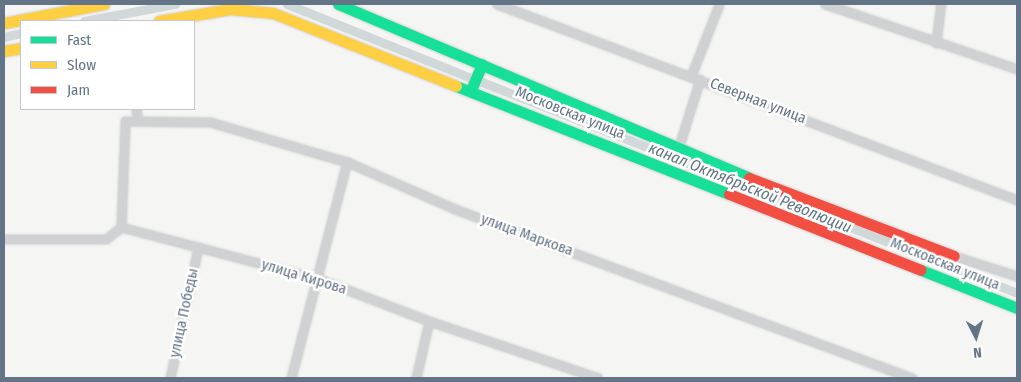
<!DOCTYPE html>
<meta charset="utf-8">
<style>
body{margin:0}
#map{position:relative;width:1021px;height:382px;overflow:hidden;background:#f5f5f3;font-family:"Fira Sans Condensed",sans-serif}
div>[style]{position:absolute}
.canal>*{height:9px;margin:-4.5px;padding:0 4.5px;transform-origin:4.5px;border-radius:4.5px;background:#d1d8da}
.roads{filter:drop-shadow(0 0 1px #d1d3d4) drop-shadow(0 0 1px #d1d3d4)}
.street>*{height:9px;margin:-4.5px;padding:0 4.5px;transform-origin:4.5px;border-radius:4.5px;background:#d0d1d2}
.fast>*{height:11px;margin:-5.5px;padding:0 5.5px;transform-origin:5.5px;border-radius:5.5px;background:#16e098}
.slow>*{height:11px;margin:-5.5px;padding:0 5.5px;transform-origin:5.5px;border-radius:5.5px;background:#ffcf43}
.jam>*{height:11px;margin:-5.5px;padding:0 5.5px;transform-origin:5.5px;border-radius:5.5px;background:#f24e42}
span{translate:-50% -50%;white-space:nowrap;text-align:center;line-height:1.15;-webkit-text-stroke:5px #fff;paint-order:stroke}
.street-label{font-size:15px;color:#637486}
.water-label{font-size:16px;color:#5f7783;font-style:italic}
.frame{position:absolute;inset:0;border:5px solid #637486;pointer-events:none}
.legend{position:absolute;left:20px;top:20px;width:175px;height:90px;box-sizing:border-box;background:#fff;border:1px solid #c1c7cf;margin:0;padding:6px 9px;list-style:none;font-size:15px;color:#637486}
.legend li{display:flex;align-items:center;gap:10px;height:25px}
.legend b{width:25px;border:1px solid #c1c7cf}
.north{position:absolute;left:951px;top:312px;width:50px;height:50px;-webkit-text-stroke:4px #fff;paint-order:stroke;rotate:175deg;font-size:14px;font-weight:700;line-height:20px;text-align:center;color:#637486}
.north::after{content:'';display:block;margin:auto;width:18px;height:22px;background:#637486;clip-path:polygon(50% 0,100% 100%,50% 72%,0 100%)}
</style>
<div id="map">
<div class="canal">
<div style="left:287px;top:4px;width:196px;rotate:21.9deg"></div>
<div style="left:84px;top:21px;width:93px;rotate:-10.6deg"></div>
<div style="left:4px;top:37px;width:17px;rotate:-13deg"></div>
<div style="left:482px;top:82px;width:575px;rotate:21.52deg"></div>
</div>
<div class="roads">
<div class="street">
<div style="left:497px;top:4px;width:556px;rotate:20.65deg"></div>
<div style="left:825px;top:4px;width:203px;rotate:18.7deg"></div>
<div style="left:936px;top:43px;width:39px;rotate:-83deg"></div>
<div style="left:691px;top:76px;width:77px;rotate:-68.7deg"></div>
<div style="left:136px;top:109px;width:10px;rotate:79deg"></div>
<div style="left:679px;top:146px;width:70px;rotate:-72.6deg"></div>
<div style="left:121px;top:227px;width:106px;rotate:-87.8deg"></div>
<div style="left:125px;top:121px;width:85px;rotate:0.7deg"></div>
<div style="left:210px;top:122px;width:143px;rotate:16.3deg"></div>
<div style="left:347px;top:162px;width:118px;rotate:23.5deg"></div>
<div style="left:455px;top:209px;width:487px;rotate:20.3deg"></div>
<div style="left:4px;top:239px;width:102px"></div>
<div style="left:106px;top:239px;width:19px;rotate:-39deg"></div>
<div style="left:121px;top:227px;width:205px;rotate:14.7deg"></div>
<div style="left:319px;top:279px;width:118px;rotate:20.9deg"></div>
<div style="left:429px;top:321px;width:178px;rotate:18.6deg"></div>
<div style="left:954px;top:256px;width:66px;rotate:17.6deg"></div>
<div style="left:170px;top:378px;width:134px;rotate:-77.9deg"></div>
<div style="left:291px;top:378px;width:223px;rotate:-75.5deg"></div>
<div style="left:416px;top:378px;width:58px;rotate:-77.2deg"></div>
</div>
<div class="fast">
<div style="left:338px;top:4px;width:446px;rotate:22.9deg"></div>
<div style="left:456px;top:86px;width:294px;rotate:21.6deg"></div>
<div style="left:471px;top:90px;width:28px;rotate:-67deg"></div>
<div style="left:921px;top:270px;width:103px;rotate:21.6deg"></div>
</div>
<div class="slow">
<div style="left:159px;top:21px;width:72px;rotate:-9.6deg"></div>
<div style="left:230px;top:9px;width:43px;rotate:5.3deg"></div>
<div style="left:273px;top:13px;width:197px;rotate:21.7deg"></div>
<div style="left:4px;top:23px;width:102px;rotate:-10.8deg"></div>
<div style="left:4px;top:51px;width:17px;rotate:-10deg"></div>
</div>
<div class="jam">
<div style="left:749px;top:178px;width:219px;rotate:20.8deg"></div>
<div style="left:729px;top:194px;width:206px;rotate:21.6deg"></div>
</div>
</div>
<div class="street-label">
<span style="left:758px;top:101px;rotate:21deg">Северная улица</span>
<span style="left:570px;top:113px;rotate:22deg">Московская улица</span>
<span style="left:527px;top:235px;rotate:20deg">улица Маркова</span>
<span style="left:945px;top:264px;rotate:22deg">Московская улица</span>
<span style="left:304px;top:277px;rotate:17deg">улица Кирова</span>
<span style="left:184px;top:313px;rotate:-78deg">улица Победы</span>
</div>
<div class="water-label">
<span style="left:750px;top:188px;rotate:22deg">канал Октябрьской Революции</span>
</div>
<div class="frame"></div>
<ul class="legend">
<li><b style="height:6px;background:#16e098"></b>Fast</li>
<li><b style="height:6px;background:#ffcf43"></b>Slow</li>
<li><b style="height:6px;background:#f24e42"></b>Jam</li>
</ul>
<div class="north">N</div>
</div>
